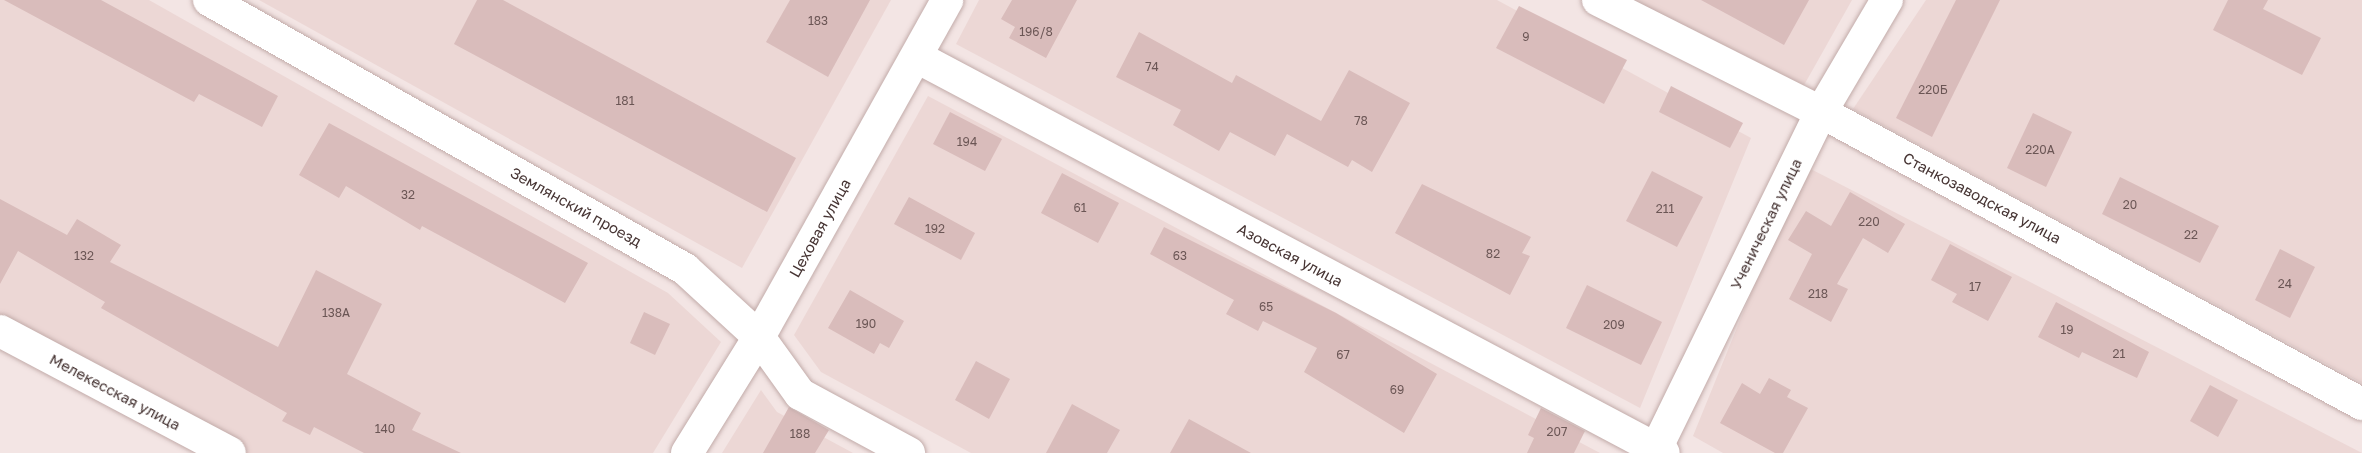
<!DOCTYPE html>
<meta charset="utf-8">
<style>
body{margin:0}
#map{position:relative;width:2362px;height:453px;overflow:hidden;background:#f3e5e4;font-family:"Golos Text",sans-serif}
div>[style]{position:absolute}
.residential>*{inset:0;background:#ecd7d5}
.building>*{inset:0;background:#d9bcbb}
.roads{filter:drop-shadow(0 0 2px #c2aba9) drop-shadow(0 0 2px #c2aba9)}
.street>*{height:32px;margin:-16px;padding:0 16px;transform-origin:16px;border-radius:16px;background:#fff}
span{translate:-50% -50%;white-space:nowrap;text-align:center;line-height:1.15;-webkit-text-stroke:6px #fff;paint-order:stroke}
.number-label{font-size:12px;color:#6b5655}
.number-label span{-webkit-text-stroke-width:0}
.street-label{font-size:15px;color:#463433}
</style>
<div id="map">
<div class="residential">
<div style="clip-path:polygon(0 0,149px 0,668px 293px,721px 342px,653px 453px,218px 453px,0 329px)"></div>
<div style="clip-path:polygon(259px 0,891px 0,742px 268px)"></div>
<div style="clip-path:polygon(979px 0,1497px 0,1751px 138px,1640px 408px,956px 44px)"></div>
<div style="clip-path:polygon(1624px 0,1852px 0,1799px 94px)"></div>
<div style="clip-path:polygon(1926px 0,2362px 0,2362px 383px,1853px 109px)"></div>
<div style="clip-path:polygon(928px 96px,1600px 453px,971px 453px,821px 372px,794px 335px)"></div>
<div style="clip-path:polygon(1803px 165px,2362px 453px,1723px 453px,1693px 436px)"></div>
<div style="clip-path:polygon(761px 390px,777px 412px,853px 453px,722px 453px)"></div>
</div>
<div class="building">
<div style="clip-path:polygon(4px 0,101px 0,278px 96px,262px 127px,199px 94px,194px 102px)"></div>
<div style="clip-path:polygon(477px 0,503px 0,796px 158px,767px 212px,454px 44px)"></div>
<div style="clip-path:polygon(790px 0,870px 0,828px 77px,766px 42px)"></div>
<div style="clip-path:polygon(1012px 0,1077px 0,1046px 58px,1009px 38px,1015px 27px,1001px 19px)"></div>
<div style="clip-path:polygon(1701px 0,1809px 0,1784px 45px)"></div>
<div style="clip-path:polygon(1956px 0,2000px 0,1932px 137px,1896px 118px)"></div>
<div style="clip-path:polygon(2228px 0,2268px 0,2263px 9px,2321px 38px,2302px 75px,2213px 30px)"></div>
<div style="clip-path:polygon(1519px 6px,1627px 60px,1604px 104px,1496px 48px)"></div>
<div style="clip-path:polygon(1139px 32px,1232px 83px,1236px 75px,1321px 121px,1349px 70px,1410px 103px,1372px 172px,1352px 160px,1348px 167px,1287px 134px,1275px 156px,1230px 132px,1219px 151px,1173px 125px,1181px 110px,1116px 77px)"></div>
<div style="clip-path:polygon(1671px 86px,1743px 123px,1730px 148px,1659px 112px)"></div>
<div style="clip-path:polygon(950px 112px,1002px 139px,985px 171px,933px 144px)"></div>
<div style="clip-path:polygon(2033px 113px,2072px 132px,2046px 187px,2007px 168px)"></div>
<div style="clip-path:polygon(329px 123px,588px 263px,565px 303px,422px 226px,420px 230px,346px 186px,339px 198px,299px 175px)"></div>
<div style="clip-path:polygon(1652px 171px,1703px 197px,1677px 247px,1626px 221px)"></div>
<div style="clip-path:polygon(1062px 173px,1119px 203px,1098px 243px,1041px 213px)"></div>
<div style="clip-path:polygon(2120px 177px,2219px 226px,2200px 263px,2102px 214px)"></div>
<div style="clip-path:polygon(1422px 184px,1531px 237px,1522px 253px,1530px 256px,1510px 295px,1395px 233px)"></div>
<div style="clip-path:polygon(1850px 192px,1905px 224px,1888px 253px,1863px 238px,1837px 284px,1848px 289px,1831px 322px,1789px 299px,1812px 254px,1788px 240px,1806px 211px,1831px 226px)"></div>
<div style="clip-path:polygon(909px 197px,975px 233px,961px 260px,894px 224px)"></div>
<div style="clip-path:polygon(0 199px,67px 235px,77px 219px,121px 245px,110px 262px,278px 347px,316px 270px,382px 304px,347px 374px,421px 413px,412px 430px,461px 453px,364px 453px,314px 427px,310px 435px,282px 421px,287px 413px,101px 308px,105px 302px,18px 251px,0 284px)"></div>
<div style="clip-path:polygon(1164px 227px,1336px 313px,1437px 374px,1404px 433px,1304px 372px,1317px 348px,1263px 321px,1258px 331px,1226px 314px,1234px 300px,1150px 254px)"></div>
<div style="clip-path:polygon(1950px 244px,2012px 277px,1988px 321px,1952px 302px,1957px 294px,1931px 280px)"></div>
<div style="clip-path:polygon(2280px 249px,2315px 267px,2290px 318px,2255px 300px)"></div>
<div style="clip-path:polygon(1587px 285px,1662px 322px,1641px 365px,1566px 328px)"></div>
<div style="clip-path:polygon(850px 290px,904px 321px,889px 348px,880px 343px,874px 354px,828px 328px)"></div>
<div style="clip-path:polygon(2056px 302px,2149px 352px,2137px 378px,2082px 352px,2079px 358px,2038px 337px)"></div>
<div style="clip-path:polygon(644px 312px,670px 324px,655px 355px,630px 343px)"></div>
<div style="clip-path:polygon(976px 361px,1010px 379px,989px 419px,955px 400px)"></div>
<div style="clip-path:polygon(1769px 378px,1791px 390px,1787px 397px,1808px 408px,1783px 453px,1775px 453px,1720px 423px,1742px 383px,1760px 394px)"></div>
<div style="clip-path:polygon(2210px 385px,2238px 400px,2218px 437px,2190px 421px)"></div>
<div style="clip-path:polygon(1072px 404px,1120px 430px,1107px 453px,1046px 453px)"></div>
<div style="clip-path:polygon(789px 407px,829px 430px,815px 453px,763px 453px)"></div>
<div style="clip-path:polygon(1541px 408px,1585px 431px,1574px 453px,1527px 453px,1534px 438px,1528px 435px)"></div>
<div style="clip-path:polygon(1189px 419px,1251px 453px,1170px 453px)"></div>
</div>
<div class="roads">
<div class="street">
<div style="left:209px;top:0;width:547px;rotate:29.47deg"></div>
<div style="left:685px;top:269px;width:100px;rotate:42.6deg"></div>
<div style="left:759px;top:337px;width:70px;rotate:54.3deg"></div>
<div style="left:800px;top:394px;width:124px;rotate:28.4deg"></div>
<div style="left:1598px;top:0;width:250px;rotate:26.7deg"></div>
<div style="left:1821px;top:112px;width:615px;rotate:28.36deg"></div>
<div style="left:917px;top:57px;width:845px;rotate:27.93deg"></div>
<div style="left:0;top:331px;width:260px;rotate:27.9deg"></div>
<div style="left:687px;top:453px;width:137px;rotate:-58.2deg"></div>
<div style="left:759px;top:337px;width:386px;rotate:-60.8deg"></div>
<div style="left:1654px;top:453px;width:380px;rotate:-63.9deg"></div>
<div style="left:1821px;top:112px;width:130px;rotate:-59.5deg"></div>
</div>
</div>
<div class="number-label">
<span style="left:818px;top:21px">183</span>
<span style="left:1036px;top:32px">196/8</span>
<span style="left:1526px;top:37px">9</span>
<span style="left:1152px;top:67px">74</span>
<span style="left:1933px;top:90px">220Б</span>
<span style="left:625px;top:101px">181</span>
<span style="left:1361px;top:121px">78</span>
<span style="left:967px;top:142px">194</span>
<span style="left:2040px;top:150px">220А</span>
<span style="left:408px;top:195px">32</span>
<span style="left:2130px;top:205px">20</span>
<span style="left:1080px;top:208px">61</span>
<span style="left:1665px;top:209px">211</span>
<span style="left:1869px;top:222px">220</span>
<span style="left:935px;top:229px">192</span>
<span style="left:2191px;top:235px">22</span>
<span style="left:1493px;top:254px">82</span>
<span style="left:84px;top:256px">132</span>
<span style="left:1180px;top:256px">63</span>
<span style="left:2285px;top:284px">24</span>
<span style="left:1975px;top:287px">17</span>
<span style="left:1818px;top:294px">218</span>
<span style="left:1266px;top:307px">65</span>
<span style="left:336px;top:313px">138А</span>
<span style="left:866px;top:324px">190</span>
<span style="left:1614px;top:325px">209</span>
<span style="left:2067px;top:330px">19</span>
<span style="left:2119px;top:354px">21</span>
<span style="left:1343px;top:355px">67</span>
<span style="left:1397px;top:390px">69</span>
<span style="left:385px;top:429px">140</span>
<span style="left:1557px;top:432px">207</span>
<span style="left:800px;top:434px">188</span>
</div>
<div class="street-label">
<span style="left:1982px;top:198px;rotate:28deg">Станкозаводская улица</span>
<span style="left:576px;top:207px;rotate:29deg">Землянский проезд</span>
<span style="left:1766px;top:224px;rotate:-64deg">Ученическая улица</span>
<span style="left:820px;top:228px;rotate:-61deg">Цеховая улица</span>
<span style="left:1290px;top:255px;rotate:28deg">Азовская улица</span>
<span style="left:115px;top:392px;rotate:28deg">Мелекесская улица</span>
</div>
</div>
